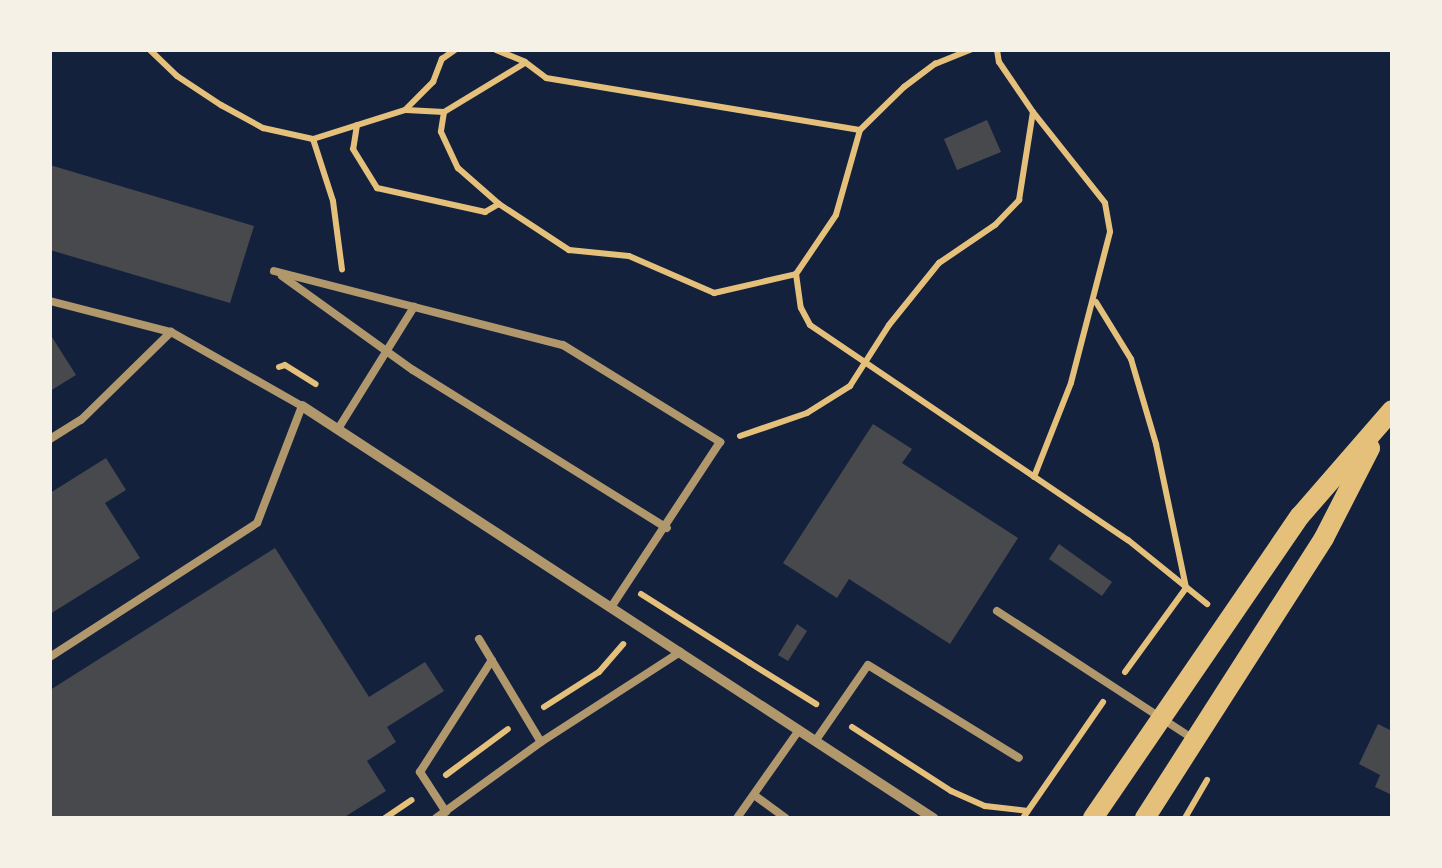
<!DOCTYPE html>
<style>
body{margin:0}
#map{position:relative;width:1442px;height:868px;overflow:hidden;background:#14213d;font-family:Jost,sans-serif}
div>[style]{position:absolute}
.building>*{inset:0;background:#48494c}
.path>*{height:6px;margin:-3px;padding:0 3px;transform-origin:3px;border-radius:3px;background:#e5c07b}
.service>*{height:8px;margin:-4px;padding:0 4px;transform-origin:4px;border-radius:4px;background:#b1986c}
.minor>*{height:10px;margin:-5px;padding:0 5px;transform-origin:5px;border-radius:5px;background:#b1986c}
.secondary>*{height:20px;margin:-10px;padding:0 10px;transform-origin:10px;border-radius:10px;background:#e5c07b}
span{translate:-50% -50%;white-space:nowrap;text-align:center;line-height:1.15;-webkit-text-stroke:10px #f6f1e7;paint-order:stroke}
.frame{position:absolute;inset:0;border:52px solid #f6f1e7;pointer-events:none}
</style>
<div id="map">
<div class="building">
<div style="clip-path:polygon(987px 120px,1001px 152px,957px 170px,944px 139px)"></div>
<div style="clip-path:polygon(50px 165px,254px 226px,230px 303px,50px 250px)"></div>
<div style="clip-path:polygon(50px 334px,76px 375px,50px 391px)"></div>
<div style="clip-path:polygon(873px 424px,912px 449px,902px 463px,1018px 538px,950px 644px,849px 579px,837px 598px,783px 563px)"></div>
<div style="clip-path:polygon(106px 458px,126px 490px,105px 503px,140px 558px,50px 614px,50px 493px)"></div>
<div style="clip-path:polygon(1059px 544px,1112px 582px,1102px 596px,1049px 559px)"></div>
<div style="clip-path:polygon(275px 548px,369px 697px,425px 662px,444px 691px,387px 727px,396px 742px,367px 761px,386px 791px,343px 818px,50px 818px,50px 690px)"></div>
<div style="clip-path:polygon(797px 624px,807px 631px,788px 661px,778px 655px)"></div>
<div style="clip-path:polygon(1378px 724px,1392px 731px,1392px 795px,1375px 787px,1380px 775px,1359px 764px)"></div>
</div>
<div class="path">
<div style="left:150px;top:50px;width:37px;rotate:44deg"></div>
<div style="left:177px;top:76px;width:53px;rotate:33.4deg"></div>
<div style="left:221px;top:105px;width:48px;rotate:28.7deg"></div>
<div style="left:263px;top:128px;width:51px;rotate:12.4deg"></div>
<div style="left:313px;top:139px;width:96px;rotate:-17.5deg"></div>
<div style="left:405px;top:110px;width:40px;rotate:-45deg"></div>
<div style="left:433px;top:82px;width:25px;rotate:-69deg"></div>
<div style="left:442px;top:59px;width:16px;rotate:-35deg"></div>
<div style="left:496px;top:50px;width:31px;rotate:22deg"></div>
<div style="left:525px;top:62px;width:26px;rotate:37deg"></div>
<div style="left:546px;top:78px;width:318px;rotate:9.4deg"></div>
<div style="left:997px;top:50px;width:12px;rotate:81deg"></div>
<div style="left:999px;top:62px;width:60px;rotate:55.8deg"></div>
<div style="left:1033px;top:112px;width:116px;rotate:51.6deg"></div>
<div style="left:1105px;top:203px;width:29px;rotate:80deg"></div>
<div style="left:1110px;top:232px;width:156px;rotate:104.5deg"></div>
<div style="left:1071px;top:383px;width:101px;rotate:111.5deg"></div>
<div style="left:406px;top:110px;width:38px;rotate:3deg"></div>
<div style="left:444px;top:112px;width:95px;rotate:-31.2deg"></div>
<div style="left:444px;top:112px;width:20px;rotate:99deg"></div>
<div style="left:441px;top:132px;width:40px;rotate:65deg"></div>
<div style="left:458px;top:168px;width:55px;rotate:41.3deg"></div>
<div style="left:499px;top:204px;width:84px;rotate:33.3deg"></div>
<div style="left:569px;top:250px;width:60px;rotate:5.7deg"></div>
<div style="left:629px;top:256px;width:93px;rotate:23.5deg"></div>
<div style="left:714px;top:293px;width:84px;rotate:-13deg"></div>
<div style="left:357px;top:125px;width:24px;rotate:99deg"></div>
<div style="left:353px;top:149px;width:46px;rotate:58.4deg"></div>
<div style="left:377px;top:188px;width:111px;rotate:12.5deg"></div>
<div style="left:485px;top:212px;width:16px;rotate:-30deg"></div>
<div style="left:860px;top:130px;width:88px;rotate:105.8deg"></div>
<div style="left:836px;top:215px;width:71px;rotate:124.1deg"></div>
<div style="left:796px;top:274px;width:34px;rotate:82deg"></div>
<div style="left:801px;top:308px;width:19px;rotate:62deg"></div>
<div style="left:810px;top:325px;width:384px;rotate:34.1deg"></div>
<div style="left:1128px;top:540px;width:102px;rotate:39deg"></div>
<div style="left:860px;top:130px;width:62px;rotate:-44.3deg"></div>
<div style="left:904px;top:87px;width:39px;rotate:-37deg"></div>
<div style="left:935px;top:64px;width:38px;rotate:-22deg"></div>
<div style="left:313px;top:139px;width:65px;rotate:72.1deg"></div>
<div style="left:333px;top:201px;width:69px;rotate:82.5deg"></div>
<div style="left:1096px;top:302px;width:67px;rotate:58.4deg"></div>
<div style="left:1131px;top:359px;width:89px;rotate:73.6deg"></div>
<div style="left:1156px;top:444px;width:146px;rotate:78.2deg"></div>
<div style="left:279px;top:367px;width:6px;rotate:-18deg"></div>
<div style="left:285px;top:365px;width:36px;rotate:32deg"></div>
<div style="left:740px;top:436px;width:71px;rotate:-18.9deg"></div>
<div style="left:807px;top:413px;width:51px;rotate:-32.1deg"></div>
<div style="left:850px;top:386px;width:72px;rotate:-57.4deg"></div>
<div style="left:889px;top:325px;width:80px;rotate:-51.1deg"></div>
<div style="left:939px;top:263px;width:68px;rotate:-34.2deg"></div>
<div style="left:995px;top:225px;width:35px;rotate:-46deg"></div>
<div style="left:1019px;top:200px;width:89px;rotate:-81deg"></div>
<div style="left:641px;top:594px;width:129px;rotate:32.3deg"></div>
<div style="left:750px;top:663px;width:78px;rotate:31.8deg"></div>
<div style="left:1125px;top:672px;width:104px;rotate:-54deg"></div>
<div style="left:544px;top:707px;width:65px;rotate:-32.5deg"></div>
<div style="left:599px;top:672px;width:37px;rotate:-49deg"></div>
<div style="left:852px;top:727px;width:118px;rotate:32.9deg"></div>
<div style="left:951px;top:791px;width:37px;rotate:24deg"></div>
<div style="left:985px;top:806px;width:43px;rotate:6.6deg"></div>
<div style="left:446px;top:775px;width:77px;rotate:-36.6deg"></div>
<div style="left:385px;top:818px;width:32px;rotate:-34deg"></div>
<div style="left:1023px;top:818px;width:141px;rotate:-55.4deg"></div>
<div style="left:1185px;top:818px;width:44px;rotate:-59.9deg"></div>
</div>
<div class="service">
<div style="left:274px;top:271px;width:298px;rotate:14.4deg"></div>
<div style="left:563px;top:345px;width:185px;rotate:31.7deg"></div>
<div style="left:720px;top:442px;width:198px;rotate:123.4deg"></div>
<div style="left:282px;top:276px;width:161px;rotate:35.7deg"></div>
<div style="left:413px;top:370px;width:299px;rotate:31.9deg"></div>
<div style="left:50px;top:301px;width:125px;rotate:14.4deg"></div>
<div style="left:171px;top:332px;width:150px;rotate:29.5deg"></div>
<div style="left:302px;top:406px;width:125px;rotate:111deg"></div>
<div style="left:257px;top:523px;width:247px;rotate:147.1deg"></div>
<div style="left:338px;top:429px;width:144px;rotate:-58.1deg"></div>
<div style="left:50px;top:439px;width:36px;rotate:-32deg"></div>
<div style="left:81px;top:420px;width:126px;rotate:-44.4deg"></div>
<div style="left:997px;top:611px;width:233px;rotate:33.1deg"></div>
<div style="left:479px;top:639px;width:120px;rotate:59deg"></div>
<div style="left:816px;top:740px;width:91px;rotate:-55.3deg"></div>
<div style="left:868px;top:665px;width:177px;rotate:31.6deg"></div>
<div style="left:754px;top:795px;width:39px;rotate:36deg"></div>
<div style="left:446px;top:812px;width:48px;rotate:-123deg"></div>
<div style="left:420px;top:772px;width:133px;rotate:-57.3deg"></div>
<div style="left:436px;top:818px;width:130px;rotate:-35.9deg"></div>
<div style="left:541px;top:742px;width:166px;rotate:-32.9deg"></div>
<div style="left:737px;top:818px;width:108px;rotate:-54.8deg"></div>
</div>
<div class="minor">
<div style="left:302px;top:406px;width:754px;rotate:33.14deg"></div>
</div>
<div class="secondary">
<div style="left:1093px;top:818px;width:366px;rotate:-55.6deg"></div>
<div style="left:1300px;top:516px;width:140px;rotate:-49deg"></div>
<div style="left:1145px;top:818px;width:332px;rotate:-57.4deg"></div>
<div style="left:1324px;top:538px;width:101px;rotate:-62.9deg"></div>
</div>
<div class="frame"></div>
</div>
